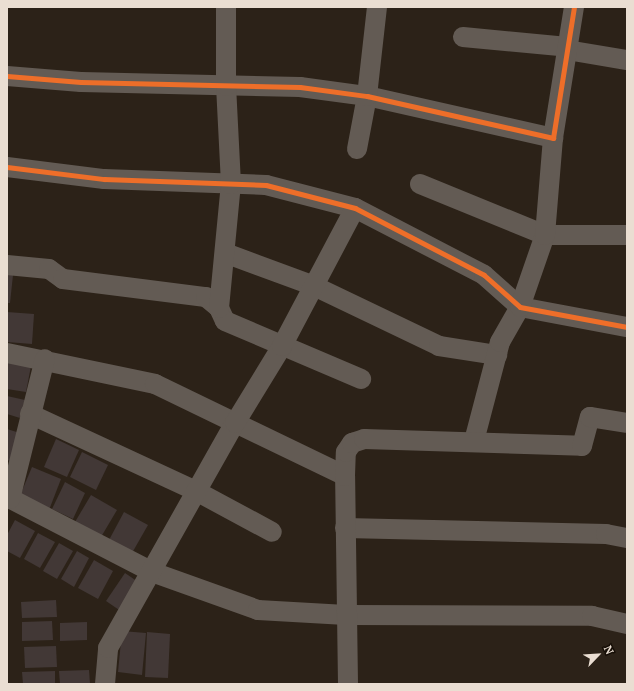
<!DOCTYPE html>
<style>
body{margin:0}
#map{position:relative;width:634px;height:691px;overflow:hidden;background:#2c2218;font-family:"PT Serif",serif}
div>[style]{position:absolute}
.building>*{inset:0;background:#423836}
.minor>*{height:20px;margin:-10px;padding:0 10px;transform-origin:10px;border-radius:10px;background:#635b54}
.cycleway>*{height:5px;margin:-2.5px;padding:0 2.5px;transform-origin:2.5px;border-radius:2.5px;background:#ee6e29}
span{translate:-50% -50%;white-space:nowrap;text-align:center;line-height:1.15;-webkit-text-stroke:3.5px #160e06;paint-order:stroke}
.frame{position:absolute;inset:0;border:8px solid #eaded2;pointer-events:none}
.north{position:absolute;left:578px;top:635px;width:40px;height:40px;-webkit-text-stroke:3px #160e06;paint-order:stroke;rotate:65deg;font-size:11px;font-weight:700;line-height:16px;text-align:center;color:#eaded2}
.north::after{content:'';display:block;margin:auto;width:14px;height:18px;background:#eaded2;clip-path:polygon(50% 0,100% 100%,50% 72%,0 100%)}
</style>
<div id="map">
<div class="building">
<div style="clip-path:polygon(7px 275px,13px 275px,10px 303px,7px 303px)"></div>
<div style="clip-path:polygon(7px 312px,34px 314px,32px 344px,7px 342px)"></div>
<div style="clip-path:polygon(7px 362px,31px 366px,26px 392px,7px 389px)"></div>
<div style="clip-path:polygon(7px 396px,25px 400px,20px 418px,7px 414px)"></div>
<div style="clip-path:polygon(7px 429px,23px 434px,15px 462px,7px 460px)"></div>
<div style="clip-path:polygon(56px 439px,79px 450px,67px 477px,44px 467px)"></div>
<div style="clip-path:polygon(82px 452px,108px 465px,96px 490px,70px 477px)"></div>
<div style="clip-path:polygon(32px 467px,61px 479px,49px 510px,19px 498px)"></div>
<div style="clip-path:polygon(65px 482px,85px 493px,73px 519px,52px 509px)"></div>
<div style="clip-path:polygon(91px 495px,117px 510px,101px 537px,75px 522px)"></div>
<div style="clip-path:polygon(124px 512px,148px 525px,132px 553px,109px 540px)"></div>
<div style="clip-path:polygon(15px 520px,35px 531px,20px 558px,7px 551px,7px 535px)"></div>
<div style="clip-path:polygon(38px 533px,55px 542px,40px 568px,24px 559px)"></div>
<div style="clip-path:polygon(59px 543px,73px 551px,57px 579px,43px 571px)"></div>
<div style="clip-path:polygon(77px 551px,89px 558px,74px 587px,61px 579px)"></div>
<div style="clip-path:polygon(94px 560px,113px 571px,98px 599px,78px 588px)"></div>
<div style="clip-path:polygon(125px 573px,144px 586px,125px 614px,106px 601px)"></div>
<div style="clip-path:polygon(56px 600px,57px 617px,22px 618px,21px 602px)"></div>
<div style="clip-path:polygon(52px 621px,53px 640px,22px 641px,22px 622px)"></div>
<div style="clip-path:polygon(87px 622px,87px 640px,60px 641px,60px 623px)"></div>
<div style="clip-path:polygon(122px 631px,146px 633px,142px 675px,118px 672px)"></div>
<div style="clip-path:polygon(147px 632px,170px 634px,168px 678px,145px 677px)"></div>
<div style="clip-path:polygon(56px 646px,57px 667px,25px 668px,24px 647px)"></div>
<div style="clip-path:polygon(89px 670px,90px 684px,60px 684px,59px 671px)"></div>
<div style="clip-path:polygon(55px 671px,55px 684px,23px 684px,22px 672px)"></div>
</div>
<div class="minor">
<div style="left:463px;top:37px;width:105px;rotate:5.4deg"></div>
<div style="left:567px;top:50px;width:61px;rotate:9.5deg"></div>
<div style="left:7px;top:76px;width:74px;rotate:4.6deg"></div>
<div style="left:81px;top:82px;width:219px;rotate:1.3deg"></div>
<div style="left:300px;top:87px;width:68px;rotate:7.7deg"></div>
<div style="left:367px;top:96px;width:191px;rotate:12.7deg"></div>
<div style="left:553px;top:138px;width:133px;rotate:-80.9deg"></div>
<div style="left:357px;top:149px;width:54px;rotate:-79.3deg"></div>
<div style="left:367px;top:96px;width:90px;rotate:-83.6deg"></div>
<div style="left:7px;top:167px;width:98px;rotate:7.1deg"></div>
<div style="left:104px;top:179px;width:162px;rotate:2.1deg"></div>
<div style="left:266px;top:185px;width:92px;rotate:14.5deg"></div>
<div style="left:355px;top:208px;width:145px;rotate:27.4deg"></div>
<div style="left:484px;top:275px;width:48px;rotate:41.6deg"></div>
<div style="left:520px;top:307px;width:109px;rotate:10.6deg"></div>
<div style="left:420px;top:184px;width:135px;rotate:22.2deg"></div>
<div style="left:545px;top:235px;width:82px"></div>
<div style="left:225px;top:253px;width:95px;rotate:20.3deg"></div>
<div style="left:314px;top:286px;width:139px;rotate:25.6deg"></div>
<div style="left:439px;top:346px;width:59px;rotate:8.8deg"></div>
<div style="left:7px;top:265px;width:42px;rotate:5.4deg"></div>
<div style="left:49px;top:269px;width:17px;rotate:36deg"></div>
<div style="left:63px;top:279px;width:144px;rotate:7.2deg"></div>
<div style="left:206px;top:297px;width:17px;rotate:40deg"></div>
<div style="left:219px;top:308px;width:14px;rotate:65deg"></div>
<div style="left:225px;top:321px;width:148px;rotate:23.1deg"></div>
<div style="left:219px;top:308px;width:125px;rotate:-84.5deg"></div>
<div style="left:231px;top:184px;width:98px;rotate:-92.9deg"></div>
<div style="left:226px;top:86px;width:79px;rotate:-90deg"></div>
<div style="left:7px;top:353px;width:151px;rotate:11.8deg"></div>
<div style="left:155px;top:384px;width:211px;rotate:25.8deg"></div>
<div style="left:30px;top:414px;width:183px;rotate:24.9deg"></div>
<div style="left:196px;top:491px;width:86px;rotate:28.3deg"></div>
<div style="left:474px;top:441px;width:102px;rotate:-75.3deg"></div>
<div style="left:500px;top:342px;width:40px;rotate:-60.3deg"></div>
<div style="left:520px;top:307px;width:76px;rotate:-70.9deg"></div>
<div style="left:545px;top:235px;width:97px;rotate:-85.3deg"></div>
<div style="left:7px;top:497px;width:163px;rotate:27.3deg"></div>
<div style="left:152px;top:572px;width:113px;rotate:19.7deg"></div>
<div style="left:258px;top:610px;width:88px;rotate:3.3deg"></div>
<div style="left:346px;top:615px;width:246px;rotate:0.2deg"></div>
<div style="left:592px;top:616px;width:36px;rotate:13deg"></div>
<div style="left:10px;top:499px;width:144px;rotate:-76deg"></div>
<div style="left:345px;top:528px;width:261px;rotate:1.3deg"></div>
<div style="left:606px;top:534px;width:21px;rotate:11deg"></div>
<div style="left:105px;top:684px;width:36px;rotate:-85deg"></div>
<div style="left:108px;top:648px;width:258px;rotate:-60.6deg"></div>
<div style="left:235px;top:423px;width:90px;rotate:-58.6deg"></div>
<div style="left:282px;top:346px;width:156px;rotate:-62.1deg"></div>
<div style="left:348px;top:684px;width:208px;rotate:-90.8deg"></div>
<div style="left:345px;top:476px;width:24px;rotate:-88deg"></div>
<div style="left:346px;top:452px;width:11px;rotate:-56deg"></div>
<div style="left:352px;top:443px;width:13px;rotate:-18deg"></div>
<div style="left:364px;top:439px;width:218px;rotate:1.8deg"></div>
<div style="left:582px;top:446px;width:30px;rotate:-75deg"></div>
<div style="left:590px;top:417px;width:37px;rotate:9deg"></div>
</div>
<div class="cycleway">
<div style="left:7px;top:76px;width:74px;rotate:4.6deg"></div>
<div style="left:81px;top:82px;width:219px;rotate:1.3deg"></div>
<div style="left:300px;top:87px;width:68px;rotate:7.7deg"></div>
<div style="left:367px;top:96px;width:191px;rotate:12.7deg"></div>
<div style="left:553px;top:138px;width:133px;rotate:-80.9deg"></div>
<div style="left:7px;top:167px;width:98px;rotate:7.1deg"></div>
<div style="left:104px;top:179px;width:162px;rotate:2.1deg"></div>
<div style="left:266px;top:185px;width:92px;rotate:14.5deg"></div>
<div style="left:355px;top:208px;width:145px;rotate:27.4deg"></div>
<div style="left:484px;top:275px;width:48px;rotate:41.6deg"></div>
<div style="left:520px;top:307px;width:109px;rotate:10.6deg"></div>
</div>
<div class="frame"></div>
<div class="north">N</div>
</div>
